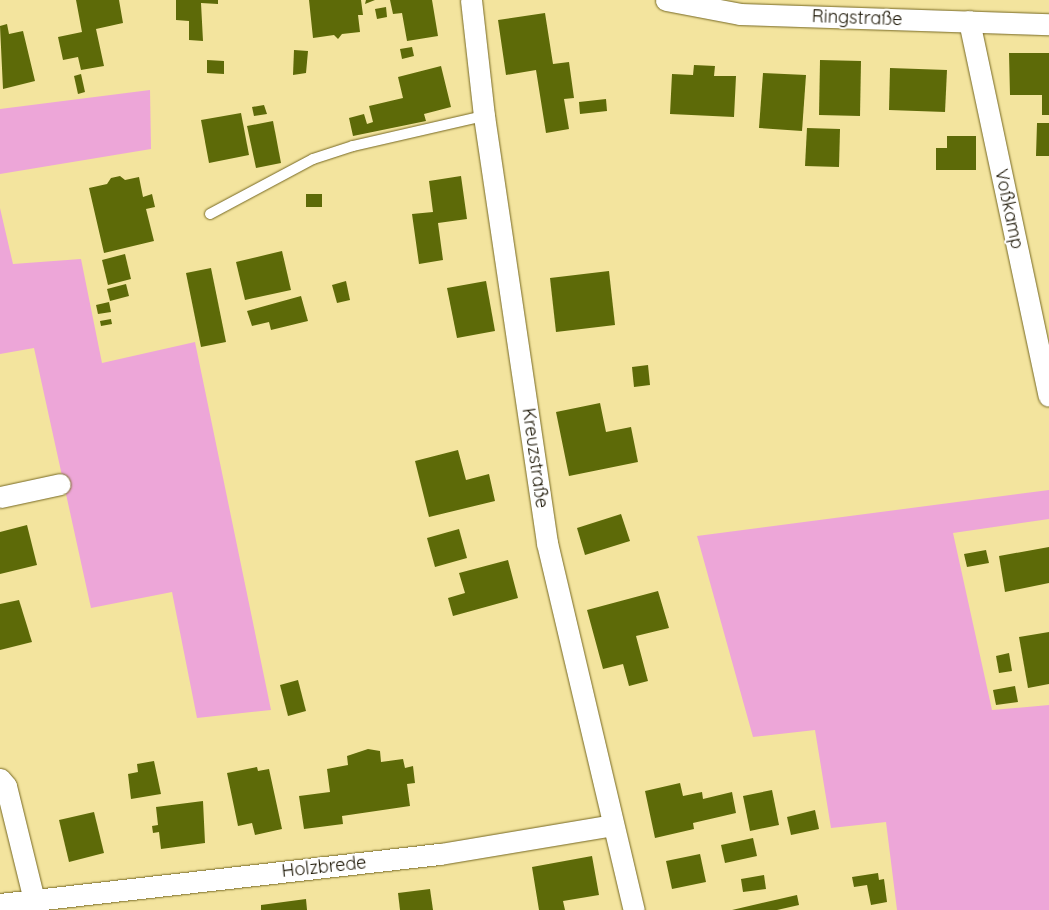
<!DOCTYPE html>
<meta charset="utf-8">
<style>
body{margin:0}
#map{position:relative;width:1049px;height:910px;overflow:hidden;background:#f3e49e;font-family:Quicksand,sans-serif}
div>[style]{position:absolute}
.green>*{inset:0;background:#eda6d8}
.building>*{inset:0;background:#5d6a08}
.roads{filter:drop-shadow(0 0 1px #766823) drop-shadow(0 0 1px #766823)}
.lane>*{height:10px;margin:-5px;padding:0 5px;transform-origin:5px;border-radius:5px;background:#fff}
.street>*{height:21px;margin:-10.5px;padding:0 10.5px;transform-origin:10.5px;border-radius:10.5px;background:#fff}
span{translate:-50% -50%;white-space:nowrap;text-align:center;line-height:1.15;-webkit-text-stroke:4px #fff;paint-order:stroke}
.street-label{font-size:18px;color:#181200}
</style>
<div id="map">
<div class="green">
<div style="clip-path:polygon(150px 90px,151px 149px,0 174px,0 109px)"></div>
<div style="clip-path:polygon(0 208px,13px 264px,81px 259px,102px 363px,195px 342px,271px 710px,197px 718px,172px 592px,91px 608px,34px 348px,0 354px)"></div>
<div style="clip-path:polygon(1049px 490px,1049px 519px,953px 533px,992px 710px,1049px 705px,1049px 910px,897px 910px,886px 822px,831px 828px,815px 730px,753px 737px,697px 536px)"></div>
</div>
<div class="building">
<div style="clip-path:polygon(76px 0,119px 0,123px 23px,96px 29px,104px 66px,81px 70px,78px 57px,63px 60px,58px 37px,82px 32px)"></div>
<div style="clip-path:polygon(176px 0,218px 0,218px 4px,201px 3px,203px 41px,189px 40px,189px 21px,176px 20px)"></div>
<div style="clip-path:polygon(309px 0,361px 0,363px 15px,358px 15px,360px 32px,342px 34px,338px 39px,334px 35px,313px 38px)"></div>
<div style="clip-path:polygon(366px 0,375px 0,365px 4px)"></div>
<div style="clip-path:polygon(390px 0,432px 0,438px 36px,407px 41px,402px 13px,393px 14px)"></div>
<div style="clip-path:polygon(386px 7px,387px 17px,377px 19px,375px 9px)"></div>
<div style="clip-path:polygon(545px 13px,553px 64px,569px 62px,574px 98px,564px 99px,569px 129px,546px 133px,536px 70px,506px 75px,498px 20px)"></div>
<div style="clip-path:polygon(7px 24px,9px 34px,23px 31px,35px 81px,3px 89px,0 26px)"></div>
<div style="clip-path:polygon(412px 47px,414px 56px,402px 59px,400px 49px)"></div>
<div style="clip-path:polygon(294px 50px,308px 51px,306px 73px,293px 75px)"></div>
<div style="clip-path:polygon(1009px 53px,1049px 53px,1049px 115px,1042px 115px,1042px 95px,1010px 95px)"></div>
<div style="clip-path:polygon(207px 60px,224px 61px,224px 74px,207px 73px)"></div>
<div style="clip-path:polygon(820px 60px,861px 61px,860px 116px,819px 115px)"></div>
<div style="clip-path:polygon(694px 65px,715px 66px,714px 76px,736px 76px,734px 117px,670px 114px,672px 74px,693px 75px)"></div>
<div style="clip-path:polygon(441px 66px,451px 107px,424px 114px,426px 121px,353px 136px,349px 118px,364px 114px,367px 124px,373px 122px,369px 106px,403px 98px,398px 77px)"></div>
<div style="clip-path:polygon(890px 68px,947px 70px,945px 112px,889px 110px)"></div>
<div style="clip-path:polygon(763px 73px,806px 75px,802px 131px,759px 128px)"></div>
<div style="clip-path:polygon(81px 74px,85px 92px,78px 94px,74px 76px)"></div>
<div style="clip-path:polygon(606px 99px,607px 111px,580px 114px,579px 102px)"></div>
<div style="clip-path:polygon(264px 105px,267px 114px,254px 116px,252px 107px)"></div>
<div style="clip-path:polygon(241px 113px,249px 155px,209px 163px,201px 120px)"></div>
<div style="clip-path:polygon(273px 121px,281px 163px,256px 168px,247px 126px)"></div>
<div style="clip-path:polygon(1037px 123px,1049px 123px,1049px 156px,1036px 156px)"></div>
<div style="clip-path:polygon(807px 128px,840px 129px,839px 167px,805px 166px)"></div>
<div style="clip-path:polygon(947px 136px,976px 136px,976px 170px,936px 170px,936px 148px,947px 148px)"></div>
<div style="clip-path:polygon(120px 176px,125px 180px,139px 177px,143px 197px,152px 194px,155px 207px,146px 209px,154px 241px,104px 253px,89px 188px,107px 184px,111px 178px)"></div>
<div style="clip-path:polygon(461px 176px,467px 219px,438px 223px,443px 260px,419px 264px,412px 214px,433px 212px,429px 181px)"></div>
<div style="clip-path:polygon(306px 194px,322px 194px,322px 207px,306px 207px)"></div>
<div style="clip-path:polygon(282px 251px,291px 290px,245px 300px,236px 262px)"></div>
<div style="clip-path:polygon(125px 254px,131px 279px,108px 285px,102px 260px)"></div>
<div style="clip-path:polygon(211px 268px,226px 342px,201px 347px,186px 273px)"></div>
<div style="clip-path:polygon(609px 271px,615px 325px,556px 332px,550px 278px)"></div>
<div style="clip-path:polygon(346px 281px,350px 300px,337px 303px,332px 285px)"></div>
<div style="clip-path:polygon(486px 281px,495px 331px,457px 338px,447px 288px)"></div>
<div style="clip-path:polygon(126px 284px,129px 296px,110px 301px,107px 289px)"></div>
<div style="clip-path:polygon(301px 296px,308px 321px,271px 330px,269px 322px,252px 326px,247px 311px)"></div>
<div style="clip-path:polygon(109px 302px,111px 312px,98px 314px,96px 305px)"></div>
<div style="clip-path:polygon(111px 319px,112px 324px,101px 326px,100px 321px)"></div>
<div style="clip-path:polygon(648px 365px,650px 385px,634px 387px,632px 367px)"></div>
<div style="clip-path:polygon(600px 403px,606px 432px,631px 427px,638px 462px,569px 476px,556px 412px)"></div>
<div style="clip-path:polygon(458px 450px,466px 480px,489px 474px,495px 501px,429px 517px,415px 461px)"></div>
<div style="clip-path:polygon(621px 514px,630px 541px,585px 555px,577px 528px)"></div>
<div style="clip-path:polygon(27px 525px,37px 565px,0 574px,0 532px)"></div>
<div style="clip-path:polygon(459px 529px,467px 558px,435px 567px,427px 538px)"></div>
<div style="clip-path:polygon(1049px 547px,1049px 583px,1005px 592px,999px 556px)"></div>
<div style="clip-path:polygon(986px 550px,989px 563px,967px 567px,964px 554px)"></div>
<div style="clip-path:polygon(508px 560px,518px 598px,453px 616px,448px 598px,465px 593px,459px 573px)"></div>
<div style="clip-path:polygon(658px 591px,669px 628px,636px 636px,648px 681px,629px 686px,623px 664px,603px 669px,587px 610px)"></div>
<div style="clip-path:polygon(19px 600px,32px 642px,0 650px,0 604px)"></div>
<div style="clip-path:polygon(1049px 632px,1049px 684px,1028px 688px,1019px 637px)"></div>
<div style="clip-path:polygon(1009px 653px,1012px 671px,999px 673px,996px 656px)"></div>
<div style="clip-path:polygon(298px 680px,306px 711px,288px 716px,280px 685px)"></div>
<div style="clip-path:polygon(1015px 686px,1018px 702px,996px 705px,993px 690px)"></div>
<div style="clip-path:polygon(368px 749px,380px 751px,381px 762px,403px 759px,405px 768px,413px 766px,415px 783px,407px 784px,410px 806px,342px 816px,343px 824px,304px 829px,299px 796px,330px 792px,327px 769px,348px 765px,347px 756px)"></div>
<div style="clip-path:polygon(154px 761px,161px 794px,131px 799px,128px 774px,138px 772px,137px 764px)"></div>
<div style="clip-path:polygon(257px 767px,258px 771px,269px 769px,282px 829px,255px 835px,252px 823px,238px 826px,227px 773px)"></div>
<div style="clip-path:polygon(680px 783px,683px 796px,702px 792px,703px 799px,732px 792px,736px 813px,693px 823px,694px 829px,655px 838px,645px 791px)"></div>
<div style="clip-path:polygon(772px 790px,779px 825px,750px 831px,743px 796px)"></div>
<div style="clip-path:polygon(203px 801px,205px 843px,161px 849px,159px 832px,153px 833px,152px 826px,158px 825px,156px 807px)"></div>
<div style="clip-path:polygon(815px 810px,819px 829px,791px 835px,787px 817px)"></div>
<div style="clip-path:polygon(94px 812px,104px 853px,69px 862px,59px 820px)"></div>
<div style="clip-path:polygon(753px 838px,757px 856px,725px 863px,721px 845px)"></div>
<div style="clip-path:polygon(700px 854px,706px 882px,672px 889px,666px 861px)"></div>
<div style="clip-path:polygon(592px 856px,599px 895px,563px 901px,565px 910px,539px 910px,532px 867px)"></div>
<div style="clip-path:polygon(878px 873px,879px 880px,884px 879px,887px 902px,871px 905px,867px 885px,854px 887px,852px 877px)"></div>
<div style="clip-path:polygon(764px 875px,766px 889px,743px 892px,741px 879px)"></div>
<div style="clip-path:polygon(430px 889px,433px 910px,400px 910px,398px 893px)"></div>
<div style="clip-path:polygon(797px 895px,799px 905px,777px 910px,732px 910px)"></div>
<div style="clip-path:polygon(306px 899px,307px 910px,261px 910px,261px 905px)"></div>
</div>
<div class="roads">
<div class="lane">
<div style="left:210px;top:214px;width:117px;rotate:-28.1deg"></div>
<div style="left:313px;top:159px;width:42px;rotate:-18deg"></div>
<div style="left:353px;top:146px;width:134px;rotate:-12.9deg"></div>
</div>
<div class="street">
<div style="left:471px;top:0;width:117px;rotate:83.6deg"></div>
<div style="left:484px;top:116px;width:432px;rotate:81.6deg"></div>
<div style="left:547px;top:543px;width:377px;rotate:76.7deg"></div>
<div style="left:666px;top:0;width:75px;rotate:10.7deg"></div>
<div style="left:740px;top:14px;width:309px;rotate:1.9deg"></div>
<div style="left:969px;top:21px;width:383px;rotate:78deg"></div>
<div style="left:0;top:497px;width:61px;rotate:-12.2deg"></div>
<div style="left:0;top:779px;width:9px;rotate:49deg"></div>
<div style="left:6px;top:786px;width:117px;rotate:76.2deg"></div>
<div style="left:0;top:904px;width:443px;rotate:-6.5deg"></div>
<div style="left:440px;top:854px;width:175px;rotate:-9.5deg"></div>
</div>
</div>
<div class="street-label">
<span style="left:857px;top:18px;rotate:2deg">Ringstraße</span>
<span style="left:1009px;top:209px;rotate:78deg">Voßkamp</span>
<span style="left:535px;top:458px;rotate:82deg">Kreuzstraße</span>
<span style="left:324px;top:867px;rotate:-6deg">Holzbrede</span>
</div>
</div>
